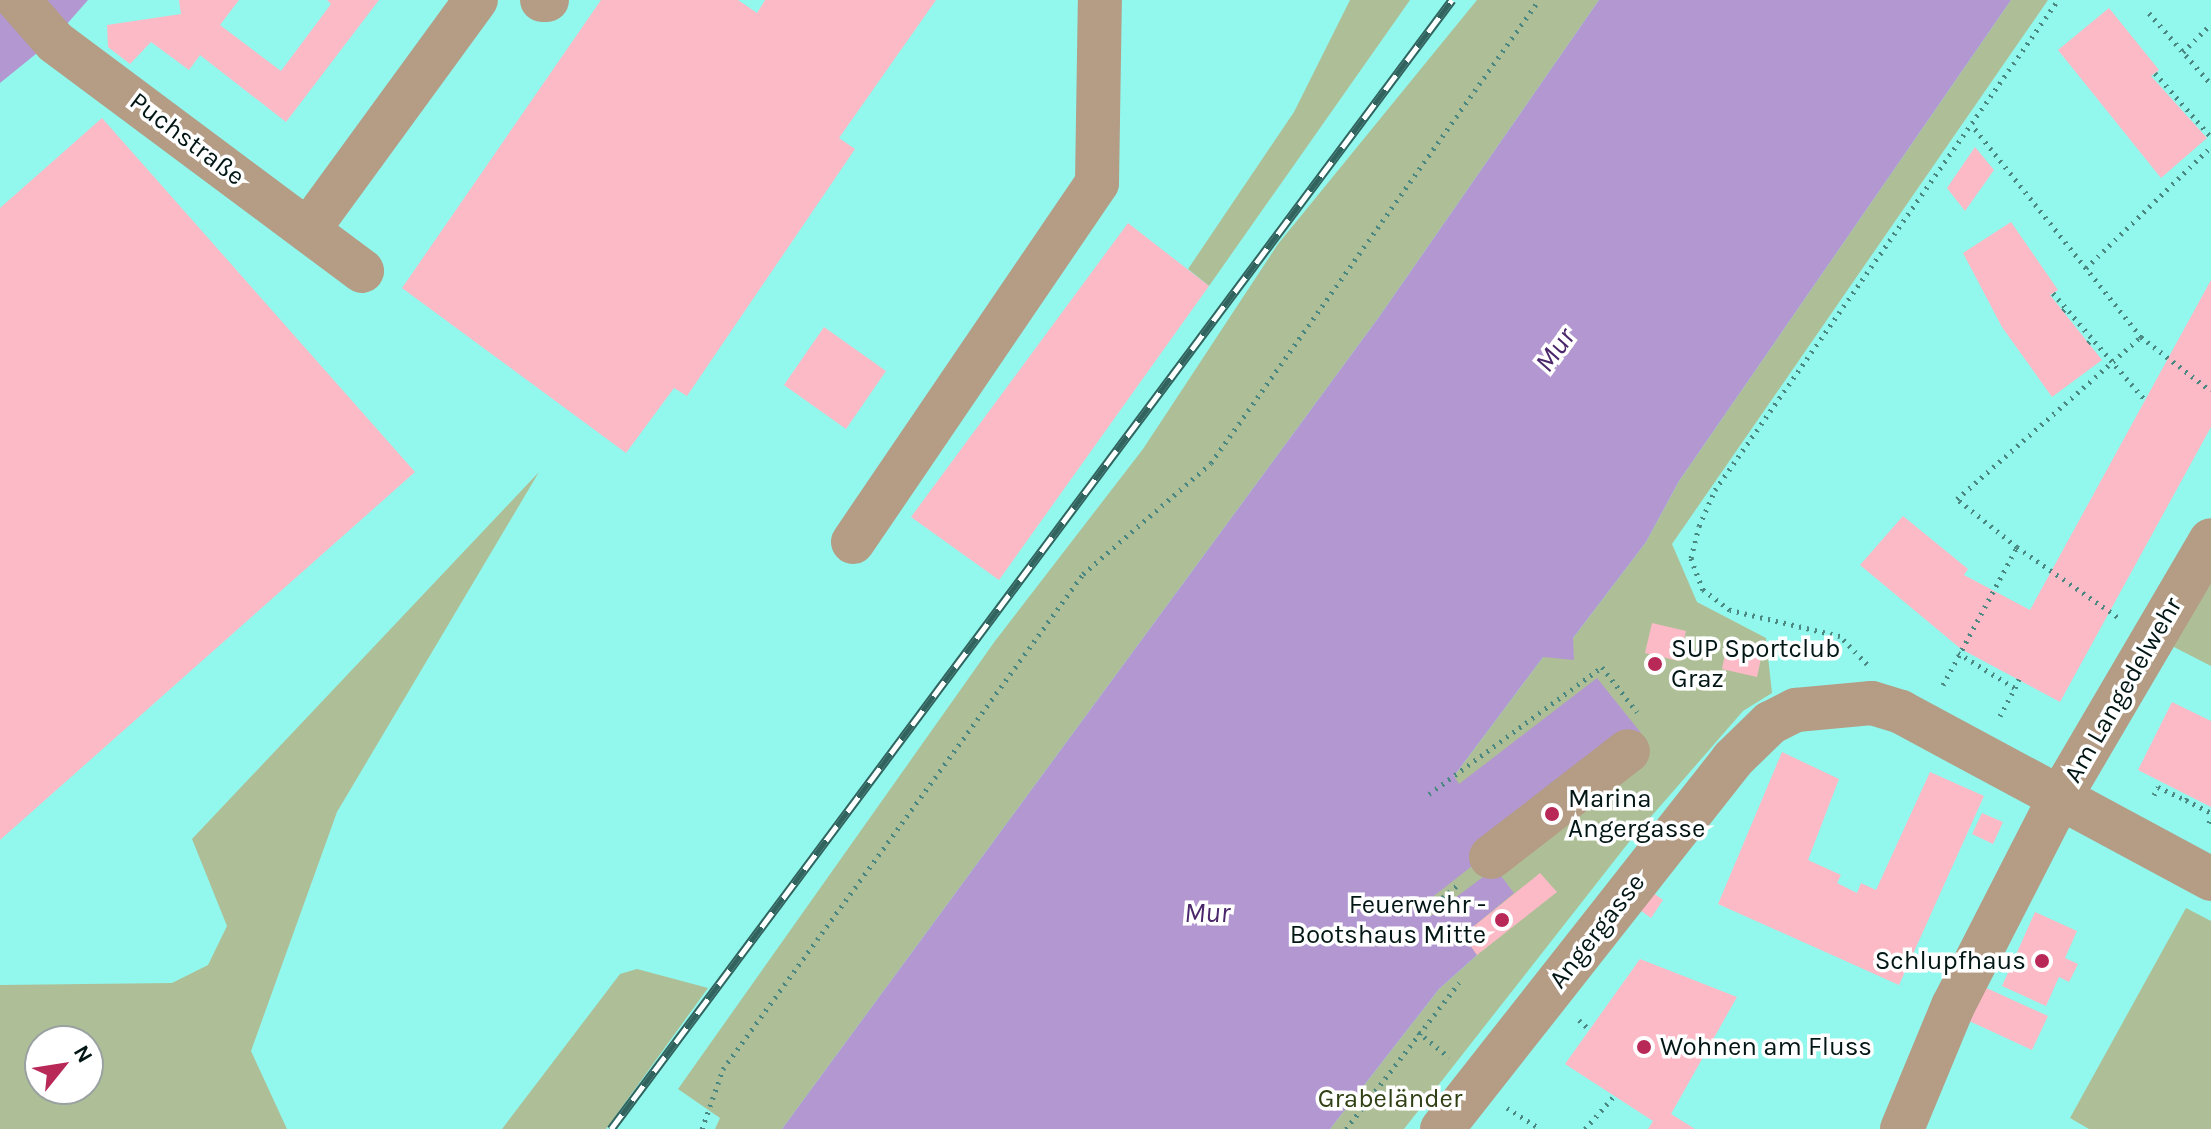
<!DOCTYPE html>
<meta charset="utf-8">
<style>
body{margin:0}
#map{position:relative;width:2211px;height:1129px;overflow:hidden;background:#92f8ed;font-family:Karla,sans-serif}
div>[style]{position:absolute}
.green>*{inset:0;background:#aebf97}
.water>*{inset:0;background:#b397d0}
.building>*{inset:0;background:#fcbac6}
.path>*{height:5px;margin-top:-2.5px;transform-origin:0;background:repeating-linear-gradient(90deg,#4a8781 0 2px,transparent 0 8px)}
.minor>*{height:44px;margin:-22px;padding:0 22px;transform-origin:22px;border-radius:22px;background:#b49c85}
.rail>*{height:9px;margin-top:-4.5px;transform-origin:0;background:repeating-linear-gradient(90deg,#fff 0 18px,#32635e 0 36px);box-sizing:border-box;border-block:2px solid #32635e}
.path-bridge>*{height:5px;margin-top:-2.5px;transform-origin:0;background:repeating-linear-gradient(90deg,#4a8781 0 2px,transparent 0 8px)}
.dots>*{width:22px;height:22px;translate:-50% -50%;box-sizing:border-box;border:4px solid #fff;border-radius:50%}
span{translate:-50% -50%;white-space:nowrap;text-align:center;line-height:1.15;-webkit-text-stroke:7px #fff;paint-order:stroke}
.street-label{font-size:26px;color:#021715}
.poi-label{font-size:26px;color:#021715}
.left{translate:0 -50%;text-align:left}
.right{translate:-100% -50%;text-align:right}
.park-label{font-size:26px;color:#314115}
.water-label{font-size:28px;color:#4b266a;font-style:italic}
.north{position:absolute;left:24px;top:1025px;width:80px;height:80px;box-sizing:border-box;background:#fff;border:2px solid #9aa2a1;border-radius:50%;rotate:60deg;font-size:22px;font-weight:700;line-height:32px;text-align:center;color:#021715}
.north::after{content:'';display:block;margin:auto;width:28px;height:36px;background:#b82958;clip-path:polygon(50% 0,100% 100%,50% 72%,0 100%)}
</style>
<div id="map">
<div class="green">
<div style="clip-path:polygon(1350px 0,1410px 0,1209px 286px,1188px 269px,1294px 112px)"></div>
<div style="clip-path:polygon(1477px 0,1599px 0,1379px 317px,782px 1129px,715px 1129px,720px 1118px,678px 1089px,995px 641px,1143px 449px,1278px 244px)"></div>
<div style="clip-path:polygon(2011px 0,2048px 0,1672px 544px,1697px 602px,1766px 638px,1772px 693px,1743px 711px,1629px 842px,1404px 1129px,1330px 1129px,1439px 989px,1477px 955px,1422px 908px,1454px 776px,1543px 657px,1573px 638px,1646px 542px,1679px 481px)"></div>
<div style="clip-path:polygon(evenodd,539px 472px,337px 812px,251px 1051px,287px 1129px,0 1129px,0 985px,172px 983px,208px 965px,227px 926px,192px 839px,539px 472px,40px 1041px,88px 1041px,88px 1089px,40px 1089px,40px 1041px)"></div>
<div style="clip-path:polygon(2211px 579px,2211px 666px,2172px 646px)"></div>
<div style="clip-path:polygon(2186px 908px,2211px 921px,2211px 1129px,2089px 1129px,2070px 1118px)"></div>
<div style="clip-path:polygon(637px 969px,708px 988px,606px 1129px,502px 1129px,620px 974px)"></div>
</div>
<div class="water">
<div style="clip-path:polygon(0 0,88px 0,52px 41px,0 83px)"></div>
<div style="clip-path:polygon(1599px 0,2011px 0,1679px 481px,1646px 542px,1573px 638px,1574px 660px,1543px 657px,1454px 776px,1459px 784px,1597px 678px,1641px 733px,1425px 903px,1422px 908px,1431px 916px,1495px 868px,1514px 893px,1463px 935px,1477px 955px,1439px 989px,1330px 1129px,782px 1129px,1379px 317px)"></div>
</div>
<div class="building">
<div style="clip-path:polygon(179px 0,239px 0,220px 25px,281px 71px,331px 4px,327px 0,379px 0,286px 122px,200px 55px,189px 70px,151px 42px,130px 64px,108px 47px,107px 25px,181px 14px)"></div>
<div style="clip-path:polygon(601px 0,738px 0,757px 13px,765px 0,936px 0,839px 138px,855px 149px,687px 396px,674px 388px,626px 453px,402px 288px)"></div>
<div style="clip-path:polygon(2109px 8px,2159px 70px,2151px 76px,2207px 138px,2161px 178px,2058px 50px)"></div>
<div style="clip-path:polygon(102px 118px,415px 472px,0 840px,0 208px)"></div>
<div style="clip-path:polygon(1975px 147px,1994px 170px,1965px 211px,1947px 188px)"></div>
<div style="clip-path:polygon(2011px 222px,2058px 290px,2050px 295px,2102px 360px,2052px 397px,2002px 327px,1963px 253px)"></div>
<div style="clip-path:polygon(1128px 223px,1209px 286px,999px 580px,911px 517px)"></div>
<div style="clip-path:polygon(2211px 280px,2211px 427px,2060px 702px,1961px 649px,1860px 565px,1903px 516px,1968px 569px,1964px 575px,2030px 610px)"></div>
<div style="clip-path:polygon(824px 327px,886px 371px,846px 429px,784px 385px)"></div>
<div style="clip-path:polygon(1652px 623px,1686px 631px,1679px 661px,1645px 653px)"></div>
<div style="clip-path:polygon(1728px 640px,1763px 649px,1757px 677px,1722px 669px)"></div>
<div style="clip-path:polygon(2172px 702px,2211px 721px,2211px 807px,2138px 770px)"></div>
<div style="clip-path:polygon(1782px 752px,1839px 779px,1808px 860px,1841px 875px,1837px 883px,1857px 893px,1861px 883px,1876px 890px,1930px 772px,1984px 796px,1899px 985px,1718px 904px)"></div>
<div style="clip-path:polygon(1982px 813px,2003px 822px,1993px 844px,1972px 834px)"></div>
<div style="clip-path:polygon(1540px 873px,1557px 892px,1477px 955px,1463px 935px)"></div>
<div style="clip-path:polygon(1652px 892px,1663px 900px,1651px 918px,1640px 910px)"></div>
<div style="clip-path:polygon(2035px 912px,2077px 931px,2065px 958px,2078px 964px,2069px 982px,2059px 977px,2046px 1006px,2002px 986px)"></div>
<div style="clip-path:polygon(1640px 959px,1737px 997px,1671px 1114px,1695px 1129px,1648px 1129px,1653px 1121px,1565px 1064px)"></div>
<div style="clip-path:polygon(1982px 986px,2048px 1016px,2032px 1050px,1967px 1020px)"></div>
</div>
<div class="path">
<div style="left:2149px;top:13px;width:94px;rotate:48.9deg"></div>
<div style="left:2183px;top:52px;width:40px;rotate:-45deg"></div>
<div style="left:2155px;top:73px;width:85px;rotate:48.8deg"></div>
<div style="left:2086px;top:268px;width:174px;rotate:-44.1deg"></div>
<div style="left:2063px;top:311px;width:3px;rotate:-45deg"></div>
<div style="left:2141px;top:337px;width:88px;rotate:37.6deg"></div>
<div style="left:2088px;top:343px;width:4px;rotate:-45deg"></div>
<div style="left:2017px;top:547px;width:124px;rotate:34.8deg"></div>
<div style="left:1958px;top:653px;width:67px;rotate:31.6deg"></div>
<div style="left:2015px;top:688px;width:10px;rotate:-66deg"></div>
<div style="left:1867px;top:664px;width:39px;rotate:-134deg"></div>
<div style="left:1840px;top:636px;width:113px;rotate:-166.7deg"></div>
<div style="left:1730px;top:610px;width:34px;rotate:-143deg"></div>
<div style="left:1703px;top:590px;width:34px;rotate:-111deg"></div>
<div style="left:1691px;top:558px;width:33px;rotate:-76deg"></div>
<div style="left:1699px;top:526px;width:39px;rotate:-66deg"></div>
<div style="left:1715px;top:490px;width:598px;rotate:-55.01deg"></div>
<div style="left:1943px;top:685px;width:157px;rotate:-61.8deg"></div>
<div style="left:2017px;top:547px;width:77px;rotate:-141.3deg"></div>
<div style="left:1957px;top:499px;width:245px;rotate:-41.4deg"></div>
<div style="left:2141px;top:337px;width:268px;rotate:-128.6deg"></div>
<div style="left:2000px;top:716px;width:32px;rotate:-62deg"></div>
<div style="left:1429px;top:794px;width:215px;rotate:-36.3deg"></div>
<div style="left:1602px;top:667px;width:57px;rotate:52.1deg"></div>
<div style="left:2154px;top:795px;width:9px;rotate:-63deg"></div>
<div style="left:2158px;top:787px;width:31px;rotate:25deg"></div>
<div style="left:2186px;top:800px;width:5px;rotate:-53deg"></div>
<div style="left:2186px;top:800px;width:28px;rotate:27deg"></div>
<div style="left:2209px;top:823px;width:6px;rotate:-72deg"></div>
<div style="left:1424px;top:913px;width:47px;rotate:-39.8deg"></div>
<div style="left:1579px;top:1020px;width:15px;rotate:42deg"></div>
<div style="left:1418px;top:1032px;width:40px;rotate:39deg"></div>
<div style="left:1507px;top:1108px;width:39px;rotate:32deg"></div>
<div style="left:702px;top:1129px;width:64px;rotate:-70.7deg"></div>
<div style="left:723px;top:1069px;width:612px;rotate:-53.97deg"></div>
<div style="left:1083px;top:574px;width:169px;rotate:-40.9deg"></div>
<div style="left:1211px;top:463px;width:567px;rotate:-54.69deg"></div>
<div style="left:1346px;top:1129px;width:185px;rotate:-52.3deg"></div>
<div style="left:1585px;top:1129px;width:45px;rotate:-48.6deg"></div>
</div>
<div class="minor">
<div style="left:18px;top:0;width:56px;rotate:48.6deg"></div>
<div style="left:55px;top:42px;width:383px;rotate:36.7deg"></div>
<div style="left:542px;top:0;width:5px"></div>
<div style="left:308px;top:230px;width:285px;rotate:-53.9deg"></div>
<div style="left:853px;top:542px;width:434px;rotate:-55.8deg"></div>
<div style="left:1097px;top:183px;width:183px;rotate:-89.1deg"></div>
<div style="left:1491px;top:857px;width:173px;rotate:-37.7deg"></div>
<div style="left:1442px;top:1129px;width:471px;rotate:-51.8deg"></div>
<div style="left:1733px;top:759px;width:52px;rotate:-44.2deg"></div>
<div style="left:1770px;top:723px;width:29px;rotate:-27deg"></div>
<div style="left:1796px;top:710px;width:76px;rotate:-5.3deg"></div>
<div style="left:1872px;top:703px;width:30px;rotate:17deg"></div>
<div style="left:1901px;top:712px;width:352px;rotate:28.3deg"></div>
<div style="left:1902px;top:1129px;width:133px;rotate:-67.5deg"></div>
<div style="left:1953px;top:1006px;width:233px;rotate:-62.9deg"></div>
<div style="left:2059px;top:799px;width:300px;rotate:-59.6deg"></div>
</div>
<div class="rail">
<div style="left:611px;top:1129px;width:1408px;rotate:-53.32deg"></div>
</div>
<div class="path-bridge">
<div style="left:2053px;top:293px;width:143px;rotate:49.3deg"></div>
</div>
<div class="dots">
<div style="left:1655px;top:664px;background:#b82958"></div>
<div style="left:1552px;top:814px;background:#b82958"></div>
<div style="left:1502px;top:920px;background:#b82958"></div>
<div style="left:2042px;top:961px;background:#b82958"></div>
<div style="left:1644px;top:1047px;background:#b82958"></div>
</div>
<div class="street-label">
<span style="left:187px;top:139px;rotate:37deg">Puchstraße</span>
<span style="left:2123px;top:690px;rotate:-60deg">Am Langedelwehr</span>
<span style="left:1597px;top:931px;rotate:-52deg">Angergasse</span>
</div>
<div class="poi-label">
<span class="left" style="left:1671px;top:664px">SUP Sportclub<br>Graz</span>
<span class="left" style="left:1568px;top:814px">Marina<br>Angergasse</span>
<span class="right" style="left:1486px;top:920px">Feuerwehr -<br>Bootshaus Mitte</span>
<span class="right" style="left:2026px;top:961px">Schlupfhaus</span>
<span class="left" style="left:1660px;top:1047px">Wohnen am Fluss</span>
</div>
<div class="park-label">
<span style="left:1390px;top:1099px">Grabeländer</span>
</div>
<div class="water-label">
<span style="left:1555px;top:350px;rotate:-54deg">Mur</span>
<span style="left:1207px;top:913px">Mur</span>
</div>
<div class="north">N</div>
</div>
